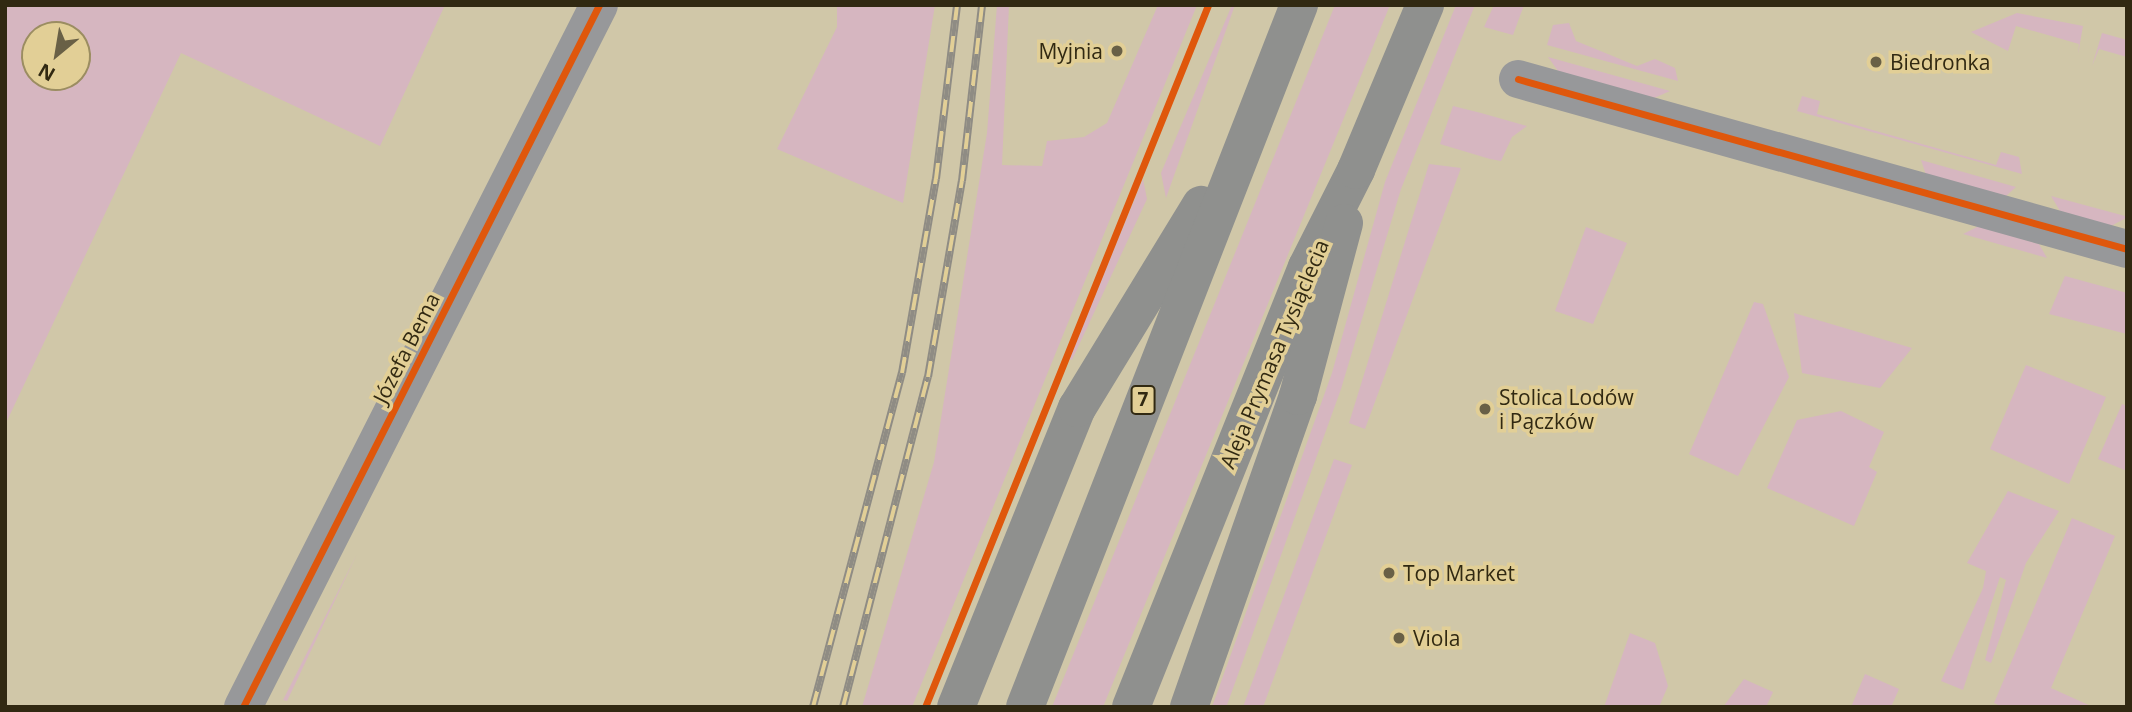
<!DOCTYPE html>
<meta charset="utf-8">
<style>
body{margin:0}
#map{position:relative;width:2132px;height:712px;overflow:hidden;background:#d0c7a8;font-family:"Open Sans",sans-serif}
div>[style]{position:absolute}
.green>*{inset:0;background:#d6b6c0}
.minor>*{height:38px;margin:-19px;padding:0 19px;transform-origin:19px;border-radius:19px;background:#97989a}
.primary>*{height:38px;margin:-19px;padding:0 19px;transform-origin:19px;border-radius:19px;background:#8f908e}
.rail>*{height:8px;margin-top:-4px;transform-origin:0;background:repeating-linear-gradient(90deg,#e2cf96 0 16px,#8f8c84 0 32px);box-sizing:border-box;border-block:2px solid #8f8c84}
.cycleway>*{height:7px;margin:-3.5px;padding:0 3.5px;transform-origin:3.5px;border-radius:3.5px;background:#df570c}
.dots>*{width:19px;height:19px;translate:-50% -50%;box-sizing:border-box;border:4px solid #e2cf96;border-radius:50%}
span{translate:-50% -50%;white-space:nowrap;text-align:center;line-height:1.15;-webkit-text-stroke:7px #e2cf96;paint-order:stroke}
.shield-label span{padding:2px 5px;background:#e2cf96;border:2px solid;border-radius:5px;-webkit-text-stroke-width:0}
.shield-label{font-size:19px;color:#312912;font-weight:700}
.poi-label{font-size:21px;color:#312912}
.right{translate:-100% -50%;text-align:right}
.left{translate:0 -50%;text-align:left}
.street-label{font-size:21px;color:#312912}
.frame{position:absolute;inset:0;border:7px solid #312912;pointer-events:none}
.north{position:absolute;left:21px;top:21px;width:70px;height:70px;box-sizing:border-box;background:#e2cf96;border:2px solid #9b8d61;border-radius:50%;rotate:210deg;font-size:19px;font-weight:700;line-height:28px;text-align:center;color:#312912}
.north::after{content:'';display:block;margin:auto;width:24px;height:32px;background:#696046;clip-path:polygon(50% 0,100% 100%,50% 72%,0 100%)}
</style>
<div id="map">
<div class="green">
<div style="clip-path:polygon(evenodd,5px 5px,445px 5px,380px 146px,181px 53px,5px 425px,5px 5px,35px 35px,77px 35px,77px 77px,35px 77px,35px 35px)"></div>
<div style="clip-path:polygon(837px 5px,935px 5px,903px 203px,777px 149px,837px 27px)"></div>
<div style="clip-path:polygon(997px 5px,1009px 5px,1002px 165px,1042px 166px,1047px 141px,1084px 137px,1107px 123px,1158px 5px,1197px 5px,912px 707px,862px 707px,934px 462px,987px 133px)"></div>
<div style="clip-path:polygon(1232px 5px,1235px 5px,1166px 198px,1161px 173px)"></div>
<div style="clip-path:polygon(1335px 5px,1390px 5px,1103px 707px,1052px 707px)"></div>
<div style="clip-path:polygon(1456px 5px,1475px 5px,1401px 189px,1341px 389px,1227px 705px,1212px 707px,1332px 373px,1385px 182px)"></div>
<div style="clip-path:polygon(1494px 5px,1524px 5px,1513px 35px,1484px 27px)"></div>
<div style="clip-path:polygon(2017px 13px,2083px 26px,2078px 54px,2079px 44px,2016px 26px,2008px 51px,1971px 32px)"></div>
<div style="clip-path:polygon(1569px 23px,1576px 41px,1637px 66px,1655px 59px,1675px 68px,1678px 81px,1547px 45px,1553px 25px)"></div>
<div style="clip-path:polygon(2102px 33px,2127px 40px,2127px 57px,2099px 49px,2092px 66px)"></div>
<div style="clip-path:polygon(1548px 57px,1670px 91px,1652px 99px,1558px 71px)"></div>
<div style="clip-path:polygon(1802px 96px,1820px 101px,1817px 114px,1869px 129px,1996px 165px,2001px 152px,2019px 157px,2022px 174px,1797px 111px)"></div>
<div style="clip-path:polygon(1453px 106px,1481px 113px,1527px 126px,1512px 137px,1501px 161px,1490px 159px,1440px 144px)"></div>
<div style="clip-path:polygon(1921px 160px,2016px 187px,2006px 196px,1926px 175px)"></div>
<div style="clip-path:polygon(1429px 164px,1461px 168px,1365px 429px,1349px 423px)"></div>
<div style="clip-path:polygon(1143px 179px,1147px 199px,1072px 360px,1069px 358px)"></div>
<div style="clip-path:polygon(2051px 196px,2125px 216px,2126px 218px,2111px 226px,2060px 211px)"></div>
<div style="clip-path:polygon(1979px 226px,2039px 244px,2047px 258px,1963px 234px)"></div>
<div style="clip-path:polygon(1586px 227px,1627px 243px,1593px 324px,1555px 311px)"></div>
<div style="clip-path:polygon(2065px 276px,2127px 293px,2127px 334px,2049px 314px)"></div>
<div style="clip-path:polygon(1754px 302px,1763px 304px,1789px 377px,1738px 476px,1689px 454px)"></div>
<div style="clip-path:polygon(1794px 313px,1912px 348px,1880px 388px,1802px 373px)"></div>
<div style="clip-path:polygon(2026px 365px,2106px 397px,2069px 484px,1990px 449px)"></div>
<div style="clip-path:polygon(2122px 404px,2127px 406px,2127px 471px,2098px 459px)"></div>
<div style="clip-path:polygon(1841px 411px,1884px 432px,1869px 467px,1877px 472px,1854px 526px,1767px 488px,1797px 420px)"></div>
<div style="clip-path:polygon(1334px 459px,1352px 465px,1263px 707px,1243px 707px)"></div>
<div style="clip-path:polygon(2008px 491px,2059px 511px,2026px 563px,1991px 663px,1985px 660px,2006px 580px,2000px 577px,1963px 690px,1941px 681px,1983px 588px,1986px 571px,1967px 563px)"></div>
<div style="clip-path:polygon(2072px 518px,2115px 536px,2051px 688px,2093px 707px,2002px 707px,1994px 703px)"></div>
<div style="clip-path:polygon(357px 554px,287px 701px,283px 700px)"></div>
<div style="clip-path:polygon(1630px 633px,1655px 643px,1668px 686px,1659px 707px,1604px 707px)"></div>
<div style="clip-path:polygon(1865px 674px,1899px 689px,1891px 707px,1851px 707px)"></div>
<div style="clip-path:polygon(1744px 679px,1773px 692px,1766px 707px,1723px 707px)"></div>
</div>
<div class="minor">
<div style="left:1518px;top:79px;width:632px;rotate:15.6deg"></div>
<div style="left:243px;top:707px;width:787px;rotate:-63.11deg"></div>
</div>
<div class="primary">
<div style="left:956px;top:707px;width:323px;rotate:-68deg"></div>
<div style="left:1077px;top:408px;width:238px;rotate:-58.6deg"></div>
<div style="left:1025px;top:707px;width:754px;rotate:-68.68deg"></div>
<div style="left:1131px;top:707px;width:474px;rotate:-68.2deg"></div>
<div style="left:1307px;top:267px;width:109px;rotate:-63.2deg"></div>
<div style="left:1356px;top:170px;width:179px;rotate:-67.3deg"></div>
<div style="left:1189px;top:707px;width:330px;rotate:-70.7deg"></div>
<div style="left:1298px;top:396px;width:179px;rotate:-75.1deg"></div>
</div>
<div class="rail">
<div style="left:813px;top:707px;width:346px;rotate:-75.1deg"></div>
<div style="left:902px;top:373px;width:197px;rotate:-80.1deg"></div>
<div style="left:936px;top:179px;width:175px;rotate:-83.1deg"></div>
<div style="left:843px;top:707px;width:341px;rotate:-75.6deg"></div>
<div style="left:928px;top:377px;width:199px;rotate:-80.2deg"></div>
<div style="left:962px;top:181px;width:177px;rotate:-83.5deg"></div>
</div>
<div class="cycleway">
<div style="left:1518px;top:79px;width:632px;rotate:15.6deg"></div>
<div style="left:243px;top:707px;width:787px;rotate:-63.11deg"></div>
<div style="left:925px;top:707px;width:757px;rotate:-68.04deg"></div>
</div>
<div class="dots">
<div style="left:1117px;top:51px;background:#696046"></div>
<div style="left:1876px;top:62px;background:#696046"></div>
<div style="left:1485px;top:409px;background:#696046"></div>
<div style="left:1389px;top:573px;background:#696046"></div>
<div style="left:1399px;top:638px;background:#696046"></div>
</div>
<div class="shield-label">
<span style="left:1143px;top:400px">7</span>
</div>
<div class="poi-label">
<span class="right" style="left:1103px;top:51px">Myjnia</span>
<span class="left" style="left:1890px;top:62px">Biedronka</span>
<span class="left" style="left:1499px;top:409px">Stolica Lodów<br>i Pączków</span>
<span class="left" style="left:1403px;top:573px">Top Market</span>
<span class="left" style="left:1413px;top:638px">Viola</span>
</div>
<div class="street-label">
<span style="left:406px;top:348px;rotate:-63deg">Józefa Bema</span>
<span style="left:1274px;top:354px;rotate:-67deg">Aleja Prymasa Tysiąclecia</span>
</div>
<div class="frame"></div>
<div class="north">N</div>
</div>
